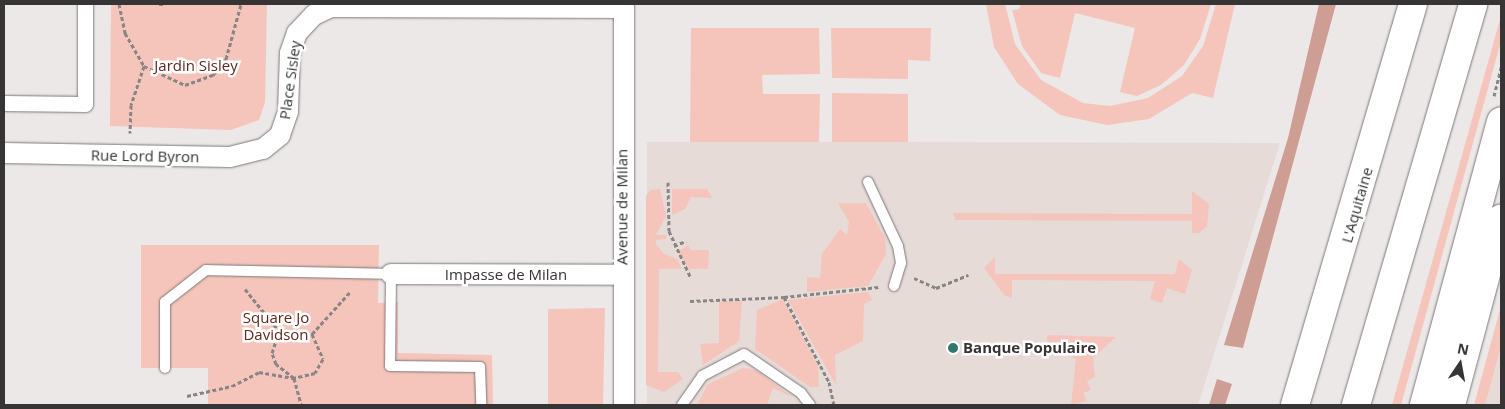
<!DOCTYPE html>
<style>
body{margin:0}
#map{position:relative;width:1505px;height:409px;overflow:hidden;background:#ece8e7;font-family:"Open Sans",sans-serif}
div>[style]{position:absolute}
.built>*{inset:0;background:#e7dbd8}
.green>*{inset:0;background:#f5c4ba}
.water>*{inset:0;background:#ce9e94}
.path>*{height:3px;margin-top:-1.5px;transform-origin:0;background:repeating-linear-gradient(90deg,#888585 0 4px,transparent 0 6.5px)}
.roads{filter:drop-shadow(0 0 1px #7c7878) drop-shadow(0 0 1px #7c7878)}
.service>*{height:10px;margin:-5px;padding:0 5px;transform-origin:5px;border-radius:5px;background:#fff}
.pedestrian>*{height:15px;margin:-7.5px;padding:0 7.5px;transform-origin:7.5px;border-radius:7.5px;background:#fff}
.minor>*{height:20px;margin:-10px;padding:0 10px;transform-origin:10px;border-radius:10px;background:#fff}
.primary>*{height:28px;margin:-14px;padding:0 14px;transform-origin:14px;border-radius:14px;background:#fff}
.motorway>*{height:28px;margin:-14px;padding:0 14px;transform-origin:14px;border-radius:14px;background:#fff}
.dots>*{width:14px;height:14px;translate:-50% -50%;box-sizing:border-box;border:2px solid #fff;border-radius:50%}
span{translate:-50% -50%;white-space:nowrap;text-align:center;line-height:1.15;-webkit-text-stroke:5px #fff;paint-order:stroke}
.park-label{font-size:15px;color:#62261c}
.street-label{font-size:15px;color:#363434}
.poi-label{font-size:15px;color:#363434;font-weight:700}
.left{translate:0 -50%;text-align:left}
.frame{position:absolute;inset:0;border:5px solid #363434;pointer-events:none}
.north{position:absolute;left:1435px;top:339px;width:50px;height:50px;-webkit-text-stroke:4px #fff;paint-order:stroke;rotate:12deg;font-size:14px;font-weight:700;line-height:20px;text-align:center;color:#363434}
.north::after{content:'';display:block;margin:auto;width:18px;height:22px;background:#363434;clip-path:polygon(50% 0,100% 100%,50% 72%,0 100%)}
</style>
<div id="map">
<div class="built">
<div style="clip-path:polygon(647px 142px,908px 142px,1280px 143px,1198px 405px,647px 405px)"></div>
<div style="clip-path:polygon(1501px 347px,1501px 405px,1485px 405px,1496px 366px)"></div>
</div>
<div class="green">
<div style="clip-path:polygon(111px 4px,267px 4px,265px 102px,259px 120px,231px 130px,110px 126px)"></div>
<div style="clip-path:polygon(986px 4px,1005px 4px,1015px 44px,1041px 80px,1083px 103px,1110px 106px,1148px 98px,1182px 76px,1203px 46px,1216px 4px,1235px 4px,1213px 98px,1192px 93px,1149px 119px,1107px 125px,1060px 115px,1018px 84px,994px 47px)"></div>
<div style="clip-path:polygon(1021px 4px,1211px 4px,1200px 39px,1184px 65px,1161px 85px,1137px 96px,1120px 92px,1135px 28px,1075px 13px,1060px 78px,1041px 73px,1022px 46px,1012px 10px,1019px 9px)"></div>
<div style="clip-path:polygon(1501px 16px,1501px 41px,1401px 405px,1392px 405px)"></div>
<div style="clip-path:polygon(691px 28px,819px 28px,820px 74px,762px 75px,763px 94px,820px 94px,819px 142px,690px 142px)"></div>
<div style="clip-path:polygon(831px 28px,931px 28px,930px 61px,908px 60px,908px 79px,832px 78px)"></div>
<div style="clip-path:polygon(832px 93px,908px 94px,908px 142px,832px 142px)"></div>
<div style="clip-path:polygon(660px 189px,666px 216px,656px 235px,666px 235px,667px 239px,656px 240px,656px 244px,664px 254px,677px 259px,682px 269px,659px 269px,658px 372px,678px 372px,683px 379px,664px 392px,646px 385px,646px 196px,650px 190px)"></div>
<div style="clip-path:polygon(672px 189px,707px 189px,712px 198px,691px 197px,685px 209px,672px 215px)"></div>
<div style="clip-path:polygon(1192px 191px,1209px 204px,1207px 226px,1199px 233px,1192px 233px,1192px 221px,955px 220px,953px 213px,1192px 214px)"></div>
<div style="clip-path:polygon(838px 203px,866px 203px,885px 238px,886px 254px,868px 286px,807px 292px,807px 277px,820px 278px,822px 254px,840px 229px,847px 235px,849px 222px)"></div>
<div style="clip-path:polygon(141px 245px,379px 245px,378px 303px,398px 302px,398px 353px,492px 355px,493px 405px,208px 405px,208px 368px,141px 368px)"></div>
<div style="clip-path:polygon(688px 245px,691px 250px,709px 250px,708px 269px,689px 269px,678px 252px)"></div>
<div style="clip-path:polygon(995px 257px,995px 274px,1175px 274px,1179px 259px,1192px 270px,1185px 294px,1167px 288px,1162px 303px,1150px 299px,1155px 281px,1012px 280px,1012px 298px,1004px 295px,984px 268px)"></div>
<div style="clip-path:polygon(868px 292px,872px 300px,864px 304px,863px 341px,835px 355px,836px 385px,788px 300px)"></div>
<div style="clip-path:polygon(783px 299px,818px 366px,819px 387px,810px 387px,755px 349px,757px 310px)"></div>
<div style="clip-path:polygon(742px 301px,739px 341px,703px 365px,700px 344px,719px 343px,719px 302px)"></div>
<div style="clip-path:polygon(1501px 306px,1501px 347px,1485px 405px,1474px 405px)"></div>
<div style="clip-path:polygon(605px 308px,603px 405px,548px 405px,548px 309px)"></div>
<div style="clip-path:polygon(1047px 335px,1116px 337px,1093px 358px,1095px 377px,1087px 381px,1091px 390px,1083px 393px,1087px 401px,1071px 405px,1076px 359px,1047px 341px)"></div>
<div style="clip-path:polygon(743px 368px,756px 370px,792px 397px,773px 388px,767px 405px,697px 405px,708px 384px)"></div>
</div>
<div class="water">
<div style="clip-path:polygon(1319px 4px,1336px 4px,1243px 348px,1224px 345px,1288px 138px)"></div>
<div style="clip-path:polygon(1217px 379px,1232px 384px,1225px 405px,1209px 405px)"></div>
</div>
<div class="path">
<div style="left:119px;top:4px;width:30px;rotate:78deg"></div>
<div style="left:125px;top:33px;width:38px;rotate:60deg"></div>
<div style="left:144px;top:66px;width:41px;rotate:108.4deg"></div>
<div style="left:131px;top:105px;width:28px;rotate:92deg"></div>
<div style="left:159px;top:4px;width:4px"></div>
<div style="left:144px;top:66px;width:45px;rotate:24.9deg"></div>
<div style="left:185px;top:85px;width:30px;rotate:-20deg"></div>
<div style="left:213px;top:75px;width:21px;rotate:-51deg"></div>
<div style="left:226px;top:59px;width:57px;rotate:-74.7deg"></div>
<div style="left:1494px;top:96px;width:30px;rotate:-76deg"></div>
<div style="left:668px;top:182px;width:49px;rotate:88.8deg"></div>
<div style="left:669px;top:231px;width:50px;rotate:65deg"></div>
<div style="left:674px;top:246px;width:13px;rotate:-23deg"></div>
<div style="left:914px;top:278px;width:24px;rotate:24deg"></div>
<div style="left:936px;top:288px;width:35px;rotate:-22deg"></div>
<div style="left:245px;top:289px;width:54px;rotate:51deg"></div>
<div style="left:279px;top:331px;width:33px;rotate:5deg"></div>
<div style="left:312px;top:334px;width:27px;rotate:66deg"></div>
<div style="left:323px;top:359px;width:16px;rotate:120deg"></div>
<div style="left:315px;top:373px;width:22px;rotate:167deg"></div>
<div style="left:294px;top:378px;width:23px;rotate:-142deg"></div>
<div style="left:276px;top:364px;width:12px;rotate:-110deg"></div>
<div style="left:272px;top:353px;width:23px;rotate:-72deg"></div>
<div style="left:784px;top:297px;width:95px;rotate:-6.1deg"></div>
<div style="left:690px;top:301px;width:94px;rotate:-2.4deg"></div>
<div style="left:784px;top:297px;width:96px;rotate:62.1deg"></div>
<div style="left:829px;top:382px;width:24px;rotate:78deg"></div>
<div style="left:312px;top:334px;width:58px;rotate:-47.8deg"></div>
<div style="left:187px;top:396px;width:46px;rotate:-12.5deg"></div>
<div style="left:232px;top:386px;width:30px;rotate:-27deg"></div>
<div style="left:259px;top:372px;width:36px;rotate:10deg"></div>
<div style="left:294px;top:378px;width:28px;rotate:75deg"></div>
</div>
<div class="roads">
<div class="service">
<div style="left:868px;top:182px;width:71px;rotate:64.9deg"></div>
<div style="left:898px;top:246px;width:17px;rotate:80deg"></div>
<div style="left:901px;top:263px;width:24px;rotate:107deg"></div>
<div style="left:165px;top:368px;width:66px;rotate:-90deg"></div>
<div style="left:165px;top:302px;width:52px;rotate:-38deg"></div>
<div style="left:206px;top:270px;width:185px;rotate:1.2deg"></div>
<div style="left:391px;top:274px;width:92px;rotate:90.6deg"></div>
<div style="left:390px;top:366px;width:90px;rotate:0.6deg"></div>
<div style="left:480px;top:367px;width:38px;rotate:88deg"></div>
<div style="left:682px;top:405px;width:35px;rotate:-55deg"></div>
<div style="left:702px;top:376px;width:47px;rotate:-27.6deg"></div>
<div style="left:744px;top:354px;width:69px;rotate:34.4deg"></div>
<div style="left:801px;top:393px;width:15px;rotate:53deg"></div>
</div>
<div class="pedestrian">
<div style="left:4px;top:103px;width:81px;rotate:0.7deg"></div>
<div style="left:85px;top:104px;width:100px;rotate:-90deg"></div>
</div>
<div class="minor">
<div style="left:4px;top:153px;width:226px;rotate:1deg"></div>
<div style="left:230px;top:157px;width:34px;rotate:-14deg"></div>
<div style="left:263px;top:149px;width:22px;rotate:-39deg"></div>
<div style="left:280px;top:135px;width:24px;rotate:-71deg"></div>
<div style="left:288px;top:112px;width:59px;rotate:-88.1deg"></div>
<div style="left:290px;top:53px;width:21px;rotate:-71deg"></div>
<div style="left:297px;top:33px;width:25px;rotate:-47deg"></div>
<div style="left:314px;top:15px;width:19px;rotate:-25deg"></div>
<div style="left:331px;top:7px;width:293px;rotate:0.2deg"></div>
<div style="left:624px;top:8px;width:397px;rotate:90deg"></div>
<div style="left:391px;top:274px;width:230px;rotate:0.2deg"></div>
</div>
<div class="primary">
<div style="left:1424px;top:405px;width:294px;rotate:-74.8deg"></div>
<div style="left:1451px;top:405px;width:193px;rotate:-75deg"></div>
</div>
<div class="motorway">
<div style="left:1295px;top:405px;width:418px;rotate:-73.6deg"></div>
<div style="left:1356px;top:405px;width:418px;rotate:-73.7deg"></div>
</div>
</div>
<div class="dots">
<div style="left:953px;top:348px;background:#31776c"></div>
</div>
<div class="park-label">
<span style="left:196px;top:66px">Jardin Sisley</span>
<span style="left:276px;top:326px">Square Jo<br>Davidson</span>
</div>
<div class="street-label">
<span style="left:290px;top:80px;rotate:-82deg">Place Sisley</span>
<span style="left:145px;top:156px;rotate:1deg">Rue Lord Byron</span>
<span style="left:1357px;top:205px;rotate:-74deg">L'Aquitaine</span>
<span style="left:622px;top:207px;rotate:-90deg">Avenue de Milan</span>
<span style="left:506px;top:275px">Impasse de Milan</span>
</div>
<div class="poi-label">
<span class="left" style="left:963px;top:348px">Banque Populaire</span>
</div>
<div class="frame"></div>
<div class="north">N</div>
</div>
